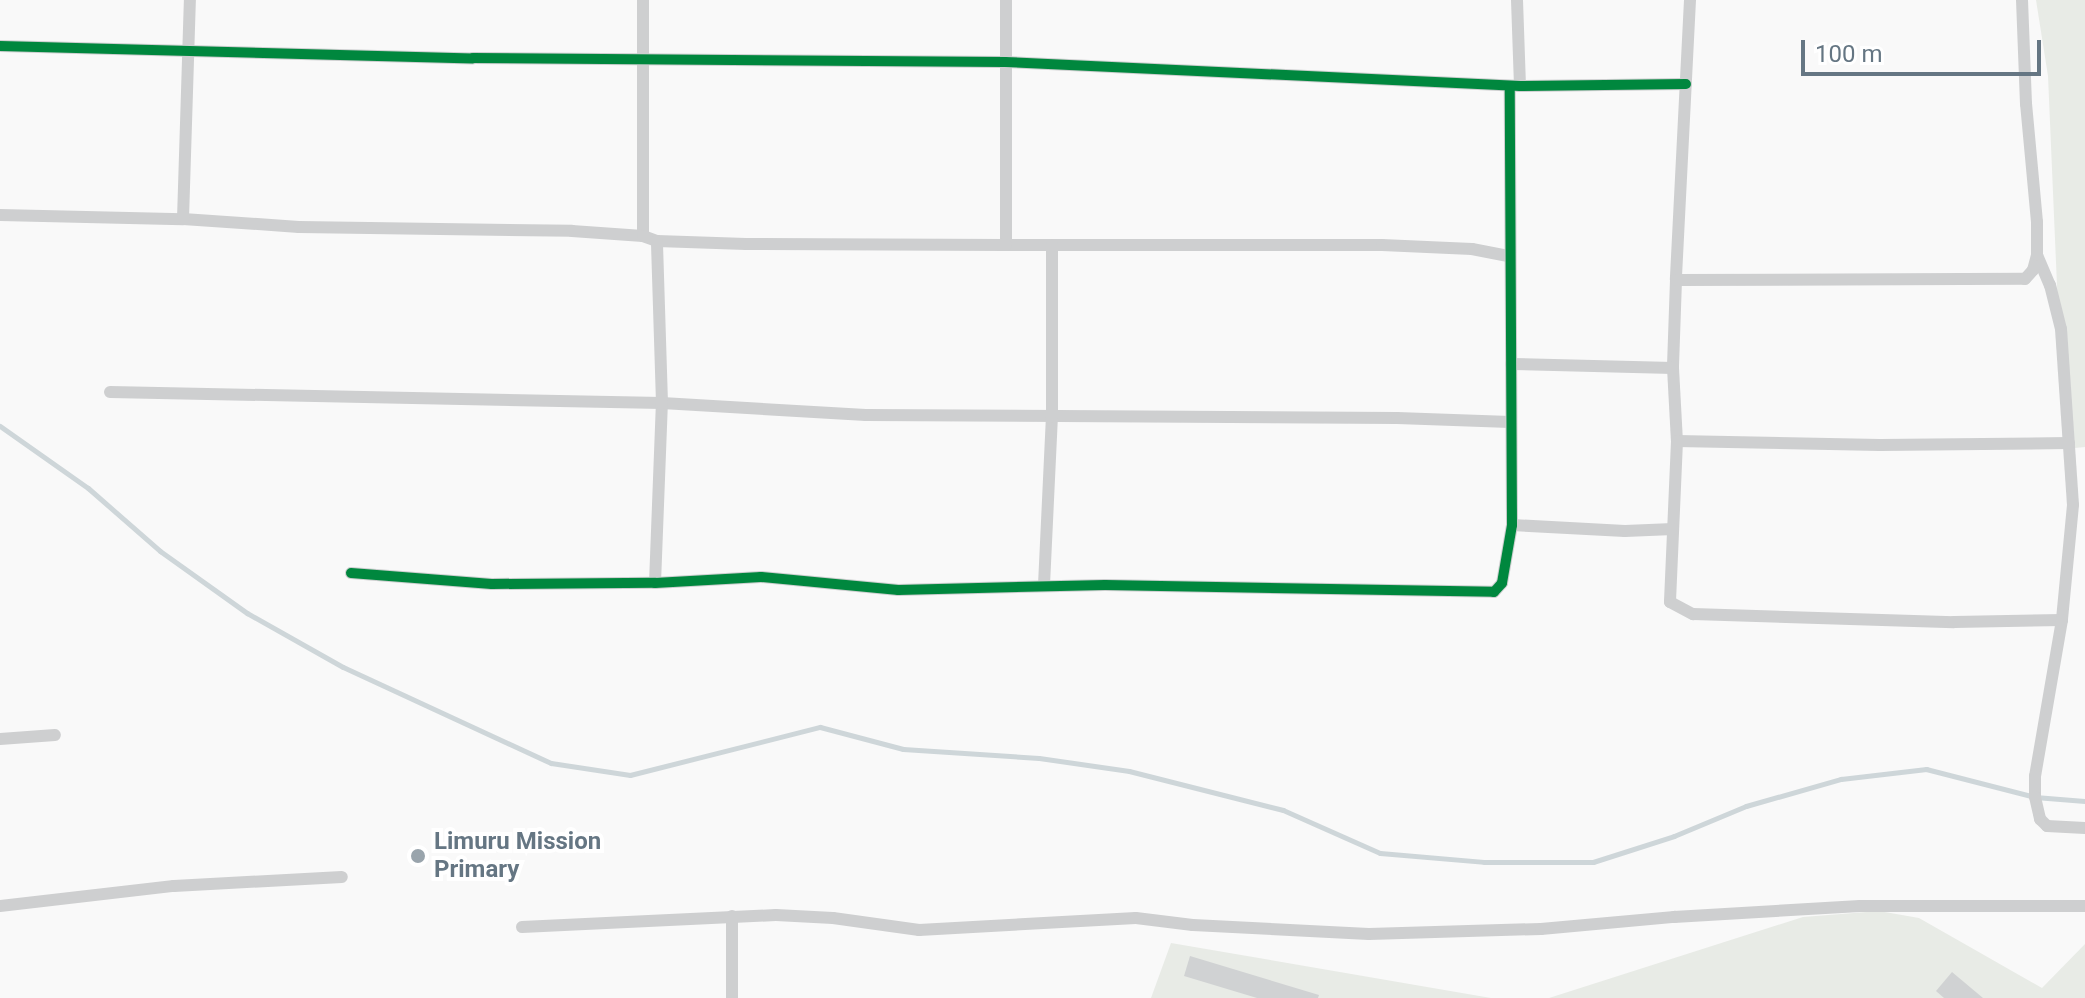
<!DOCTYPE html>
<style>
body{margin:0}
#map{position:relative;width:2085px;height:998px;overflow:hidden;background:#f9f9f9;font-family:Roboto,sans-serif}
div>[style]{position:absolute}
.green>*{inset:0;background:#e8ebe6}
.stream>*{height:5px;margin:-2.5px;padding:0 2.5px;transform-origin:2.5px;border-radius:2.5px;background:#ced6d9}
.building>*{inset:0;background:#d0d2d3}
.minor>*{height:12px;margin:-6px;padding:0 6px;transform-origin:6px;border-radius:6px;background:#cecfd0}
.cycleway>*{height:10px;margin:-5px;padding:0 5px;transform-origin:5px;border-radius:5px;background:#00873e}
.dots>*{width:22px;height:22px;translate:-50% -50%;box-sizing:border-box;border:4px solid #fff;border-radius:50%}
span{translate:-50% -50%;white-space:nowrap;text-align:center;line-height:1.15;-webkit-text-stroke:8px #fff;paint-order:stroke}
.poi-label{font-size:24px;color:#657683;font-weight:700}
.left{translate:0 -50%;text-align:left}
.scale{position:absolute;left:1801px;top:40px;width:240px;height:36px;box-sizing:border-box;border:4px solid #657683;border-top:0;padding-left:10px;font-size:24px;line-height:28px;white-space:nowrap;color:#657683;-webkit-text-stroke:6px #fff;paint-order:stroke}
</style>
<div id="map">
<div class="green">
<div style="clip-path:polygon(2036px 0,2085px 0,2085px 447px,2064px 449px,2048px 76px)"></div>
<div style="clip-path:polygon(1879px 911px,1919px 918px,2042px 988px,2085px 944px,2085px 998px,1549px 998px,1803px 917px)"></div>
<div style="clip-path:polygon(1171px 943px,1491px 998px,1151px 998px)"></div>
</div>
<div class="stream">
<div style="left:0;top:426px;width:108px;rotate:35.2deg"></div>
<div style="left:88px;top:488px;width:96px;rotate:41.2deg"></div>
<div style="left:160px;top:551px;width:107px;rotate:35.5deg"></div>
<div style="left:247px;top:613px;width:110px;rotate:29.4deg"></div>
<div style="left:343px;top:667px;width:229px;rotate:24.8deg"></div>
<div style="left:551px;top:763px;width:80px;rotate:8.6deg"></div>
<div style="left:630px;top:775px;width:196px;rotate:-14.2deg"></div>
<div style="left:820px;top:727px;width:86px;rotate:14.8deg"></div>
<div style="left:903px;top:749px;width:136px;rotate:3.8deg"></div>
<div style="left:1039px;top:758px;width:91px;rotate:8.2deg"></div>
<div style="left:1129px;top:771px;width:159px;rotate:14.2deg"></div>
<div style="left:1283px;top:810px;width:106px;rotate:23.9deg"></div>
<div style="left:1380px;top:853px;width:104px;rotate:4.9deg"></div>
<div style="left:1484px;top:862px;width:109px"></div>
<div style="left:1593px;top:862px;width:85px;rotate:-17.8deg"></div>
<div style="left:1674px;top:836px;width:78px;rotate:-22.6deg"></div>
<div style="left:1746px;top:806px;width:99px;rotate:-15.9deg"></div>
<div style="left:1841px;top:779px;width:86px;rotate:-6.7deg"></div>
<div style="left:1926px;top:769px;width:113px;rotate:14.4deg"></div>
<div style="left:2035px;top:797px;width:50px;rotate:4.6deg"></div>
</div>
<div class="building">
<div style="clip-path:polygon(1190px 956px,1319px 995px,1318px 998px,1257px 998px,1184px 976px)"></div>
<div style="clip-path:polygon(1952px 972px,1983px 998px,1944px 998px,1936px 991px)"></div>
</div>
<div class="minor">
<div style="left:643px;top:0;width:236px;rotate:90deg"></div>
<div style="left:1006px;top:0;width:245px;rotate:90deg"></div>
<div style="left:1006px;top:245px;width:376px"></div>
<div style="left:1382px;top:245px;width:90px;rotate:2.5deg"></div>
<div style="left:1472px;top:249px;width:38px;rotate:11deg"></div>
<div style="left:1517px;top:0;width:86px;rotate:88deg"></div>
<div style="left:1690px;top:0;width:280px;rotate:92.9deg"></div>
<div style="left:1676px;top:280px;width:88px;rotate:92deg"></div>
<div style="left:1673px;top:368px;width:73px;rotate:86.9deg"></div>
<div style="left:1677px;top:441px;width:161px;rotate:92.5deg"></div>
<div style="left:1670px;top:602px;width:26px;rotate:28deg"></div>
<div style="left:1693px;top:614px;width:261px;rotate:1.8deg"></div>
<div style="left:1954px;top:622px;width:108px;rotate:-1.1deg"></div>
<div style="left:0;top:46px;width:473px;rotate:1.5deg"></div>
<div style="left:473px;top:58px;width:532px;rotate:0.43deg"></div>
<div style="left:1005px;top:62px;width:516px;rotate:2.67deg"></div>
<div style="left:1520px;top:86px;width:166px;rotate:-0.7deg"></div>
<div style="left:0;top:215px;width:183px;rotate:1.3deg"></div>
<div style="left:183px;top:219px;width:116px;rotate:3.9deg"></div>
<div style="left:299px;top:227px;width:273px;rotate:0.8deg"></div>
<div style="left:572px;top:231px;width:71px;rotate:4deg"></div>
<div style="left:643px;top:236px;width:15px;rotate:20deg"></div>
<div style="left:657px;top:241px;width:89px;rotate:1.9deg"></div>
<div style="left:746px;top:244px;width:260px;rotate:0.2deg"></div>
<div style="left:183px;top:219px;width:219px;rotate:-88.2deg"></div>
<div style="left:2037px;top:255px;width:33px;rotate:67deg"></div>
<div style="left:2050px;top:285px;width:45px;rotate:76deg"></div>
<div style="left:2061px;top:329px;width:176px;rotate:86.1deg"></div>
<div style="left:2073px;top:505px;width:116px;rotate:95.5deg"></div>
<div style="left:2062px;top:620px;width:158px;rotate:99.8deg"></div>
<div style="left:2035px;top:776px;width:21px;rotate:90deg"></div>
<div style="left:2035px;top:797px;width:23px;rotate:77deg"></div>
<div style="left:2040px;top:819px;width:10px;rotate:45deg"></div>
<div style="left:2047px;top:826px;width:38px;rotate:3deg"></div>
<div style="left:1676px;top:280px;width:349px;rotate:-0.2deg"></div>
<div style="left:2025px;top:279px;width:12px;rotate:-48deg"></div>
<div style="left:2033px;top:270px;width:16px;rotate:-75deg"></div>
<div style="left:2037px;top:255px;width:33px;rotate:-90deg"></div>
<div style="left:2037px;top:222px;width:119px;rotate:-95.3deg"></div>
<div style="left:2026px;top:104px;width:104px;rotate:-92.2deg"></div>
<div style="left:1511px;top:364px;width:162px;rotate:1.4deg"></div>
<div style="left:110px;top:392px;width:552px;rotate:1.14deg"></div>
<div style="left:662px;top:403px;width:204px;rotate:3.4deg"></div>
<div style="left:866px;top:415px;width:531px;rotate:0.32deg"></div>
<div style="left:1397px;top:418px;width:113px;rotate:2deg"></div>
<div style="left:1677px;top:441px;width:203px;rotate:1.1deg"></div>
<div style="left:1880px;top:445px;width:189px;rotate:-0.6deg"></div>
<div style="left:1512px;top:525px;width:113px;rotate:3deg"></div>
<div style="left:1625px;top:531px;width:48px;rotate:-2.4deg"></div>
<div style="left:351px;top:573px;width:141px;rotate:4.5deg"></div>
<div style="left:492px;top:584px;width:163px;rotate:-0.4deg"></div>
<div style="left:655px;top:583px;width:106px;rotate:-3.2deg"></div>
<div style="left:761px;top:577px;width:138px;rotate:5.4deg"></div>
<div style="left:898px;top:590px;width:207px;rotate:-1.4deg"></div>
<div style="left:1105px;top:585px;width:389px;rotate:1deg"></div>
<div style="left:1494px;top:592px;width:12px;rotate:-48deg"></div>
<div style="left:1502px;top:583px;width:59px;rotate:-80.2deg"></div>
<div style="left:1512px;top:525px;width:439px;rotate:-90.3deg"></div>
<div style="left:655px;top:583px;width:180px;rotate:-87.8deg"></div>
<div style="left:662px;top:403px;width:162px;rotate:-91.8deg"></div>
<div style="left:1044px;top:585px;width:168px;rotate:-87.3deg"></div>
<div style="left:1052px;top:417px;width:172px;rotate:-90deg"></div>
<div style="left:0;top:739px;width:55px;rotate:-4.2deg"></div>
<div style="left:0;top:906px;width:175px;rotate:-6.6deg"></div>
<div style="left:174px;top:886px;width:168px;rotate:-3.1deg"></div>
<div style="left:732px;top:916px;width:82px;rotate:90deg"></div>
<div style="left:522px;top:927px;width:254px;rotate:-2.7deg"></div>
<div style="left:776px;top:915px;width:57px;rotate:3deg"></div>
<div style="left:833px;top:918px;width:87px;rotate:7.9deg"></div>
<div style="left:919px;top:930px;width:217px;rotate:-3.2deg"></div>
<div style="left:1136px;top:918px;width:57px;rotate:7deg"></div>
<div style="left:1193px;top:925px;width:176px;rotate:2.9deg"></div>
<div style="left:1369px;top:934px;width:172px;rotate:-1.7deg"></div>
<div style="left:1541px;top:929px;width:134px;rotate:-5.2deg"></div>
<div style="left:1674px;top:917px;width:186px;rotate:-3.4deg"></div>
<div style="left:1860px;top:906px;width:225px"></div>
</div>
<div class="cycleway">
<div style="left:0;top:46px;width:473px;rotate:1.5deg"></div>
<div style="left:473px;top:58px;width:532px;rotate:0.43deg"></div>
<div style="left:1005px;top:62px;width:516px;rotate:2.67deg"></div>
<div style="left:1520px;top:86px;width:166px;rotate:-0.7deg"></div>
<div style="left:351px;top:573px;width:141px;rotate:4.5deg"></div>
<div style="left:492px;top:584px;width:163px;rotate:-0.4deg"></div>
<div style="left:655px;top:583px;width:106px;rotate:-3.2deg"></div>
<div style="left:761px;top:577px;width:138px;rotate:5.4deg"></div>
<div style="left:898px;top:590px;width:207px;rotate:-1.4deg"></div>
<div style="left:1105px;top:585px;width:389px;rotate:1deg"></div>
<div style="left:1494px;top:592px;width:12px;rotate:-48deg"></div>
<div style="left:1502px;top:583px;width:59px;rotate:-80.2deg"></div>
<div style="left:1512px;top:525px;width:439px;rotate:-90.3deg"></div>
</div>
<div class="dots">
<div style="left:418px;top:856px;background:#99a4ac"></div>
</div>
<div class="poi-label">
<span class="left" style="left:434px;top:856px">Limuru Mission<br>Primary</span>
</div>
<div class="scale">100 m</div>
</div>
